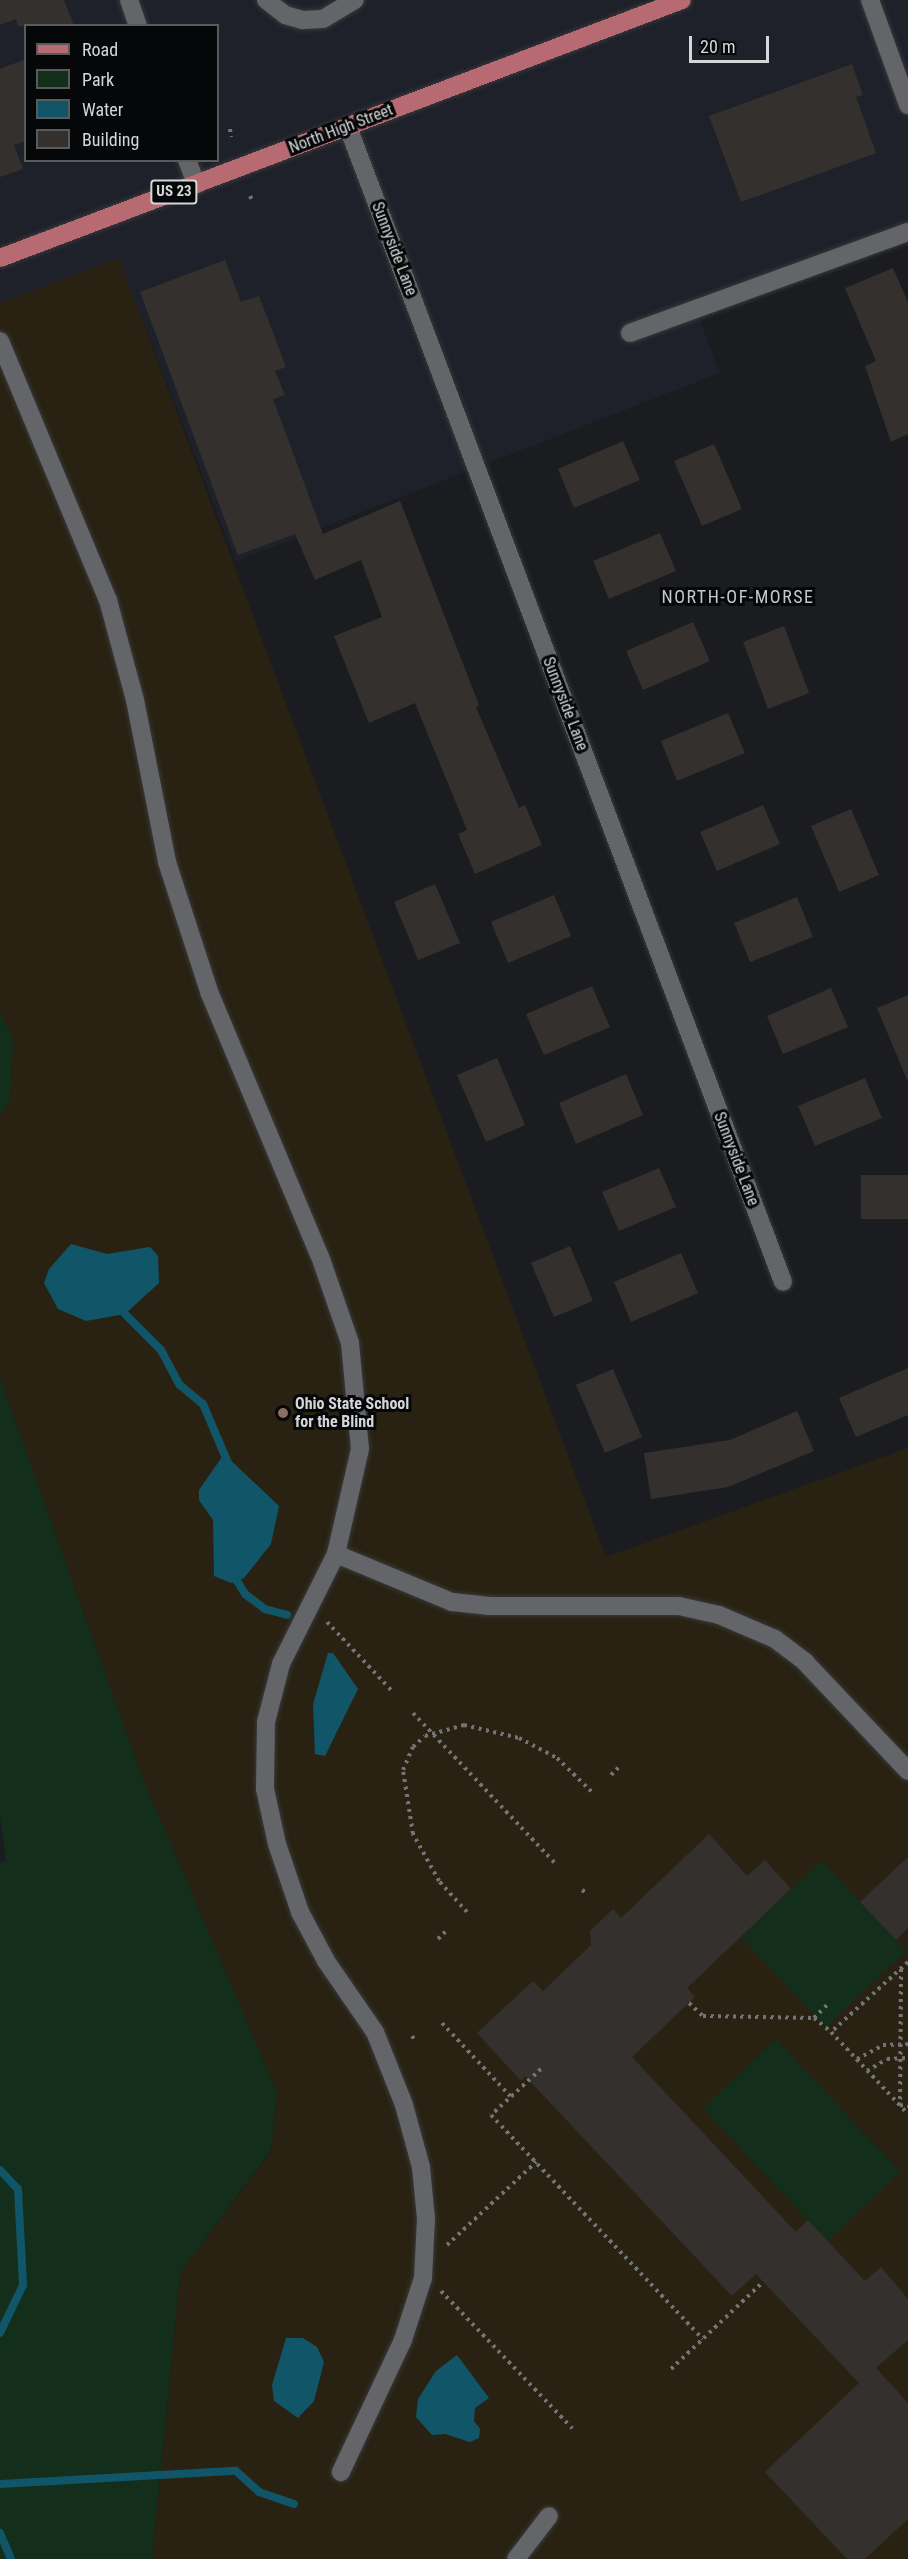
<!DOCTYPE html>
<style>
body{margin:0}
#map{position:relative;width:908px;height:2559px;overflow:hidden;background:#1b1c1f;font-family:"Roboto Condensed",sans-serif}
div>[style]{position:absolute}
.built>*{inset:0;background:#1f212a}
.education>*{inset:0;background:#292212}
.green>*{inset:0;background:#132e1b}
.water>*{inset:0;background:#105668}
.stream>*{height:8px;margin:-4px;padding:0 4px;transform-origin:4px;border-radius:4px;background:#105668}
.building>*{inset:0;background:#34302e}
.path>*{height:4px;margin-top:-2px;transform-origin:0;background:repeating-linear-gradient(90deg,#737476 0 3px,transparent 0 7.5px)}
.roads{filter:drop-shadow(0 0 2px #38393b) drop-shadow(0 0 2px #38393b)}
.minor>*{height:18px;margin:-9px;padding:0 9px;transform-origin:9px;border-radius:9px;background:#646569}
.major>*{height:18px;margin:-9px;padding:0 9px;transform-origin:9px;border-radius:9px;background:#b76a72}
.dots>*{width:16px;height:16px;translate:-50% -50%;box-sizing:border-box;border:3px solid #060708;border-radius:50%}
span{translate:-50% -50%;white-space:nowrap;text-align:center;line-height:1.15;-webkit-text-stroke:6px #060708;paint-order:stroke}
.shield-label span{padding:2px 4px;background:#060708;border:2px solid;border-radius:4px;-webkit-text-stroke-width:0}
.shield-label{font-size:15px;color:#d5d6d8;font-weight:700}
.street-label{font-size:16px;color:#d5d6d8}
.poi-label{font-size:16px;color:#d5d6d8;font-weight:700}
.left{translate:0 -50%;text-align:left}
.neighbourhood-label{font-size:18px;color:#c4c6ca;letter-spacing:1.5px}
.legend{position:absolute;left:24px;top:24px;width:195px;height:138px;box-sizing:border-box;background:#060708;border:2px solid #595a5b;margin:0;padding:8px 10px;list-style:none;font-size:18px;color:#d5d6d8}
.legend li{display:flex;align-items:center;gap:12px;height:30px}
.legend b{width:30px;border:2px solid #595a5b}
.scale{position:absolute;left:689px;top:36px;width:80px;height:27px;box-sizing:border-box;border:3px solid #d5d6d8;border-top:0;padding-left:8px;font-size:18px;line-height:21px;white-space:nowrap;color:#d5d6d8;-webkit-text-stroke:4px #060708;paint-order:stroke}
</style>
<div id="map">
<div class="built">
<div style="clip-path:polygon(evenodd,0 0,642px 0,646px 13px,679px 0,908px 0,908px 231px,696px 310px,720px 373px,236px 561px,119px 259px,0 303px,0 0,26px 26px,218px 26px,218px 160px,26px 160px,26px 26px)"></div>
</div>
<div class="education">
<div style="clip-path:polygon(119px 258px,606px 1557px,908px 1448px,908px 2559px,152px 2559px,180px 2273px,271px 2151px,277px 2092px,141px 1774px,0 1378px,0 1114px,10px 1102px,13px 1038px,0 1013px,0 303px)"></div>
</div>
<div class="green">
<div style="clip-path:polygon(0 1013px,13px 1038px,10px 1102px,0 1114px)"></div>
<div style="clip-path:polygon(0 1378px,141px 1774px,277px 2092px,271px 2150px,180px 2273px,152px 2559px,0 2559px,0 1863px,6px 1861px,0 1817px)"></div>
<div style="clip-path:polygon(822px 1861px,906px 1951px,826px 2027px,741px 1937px)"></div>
<div style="clip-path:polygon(776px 2039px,900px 2172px,827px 2241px,703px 2108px)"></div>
</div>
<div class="water">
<div style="clip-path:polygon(71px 1244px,107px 1254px,150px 1247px,158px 1256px,159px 1283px,125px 1314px,86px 1321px,58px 1309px,44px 1283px,49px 1269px)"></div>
<div style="clip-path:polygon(224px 1454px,279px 1506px,271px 1544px,244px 1578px,231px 1583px,214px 1576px,213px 1520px,199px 1500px,199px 1490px)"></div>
<div style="clip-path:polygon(328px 1653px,333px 1653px,358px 1689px,325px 1756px,315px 1754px,313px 1704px)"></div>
<div style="clip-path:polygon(286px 2338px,303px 2338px,317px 2347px,324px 2362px,314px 2401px,298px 2418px,274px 2401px,272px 2385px)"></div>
<div style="clip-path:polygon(457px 2355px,489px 2398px,475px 2408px,474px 2421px,480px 2429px,479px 2438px,470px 2442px,445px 2434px,432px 2435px,416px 2417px,418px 2399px,436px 2371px)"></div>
</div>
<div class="stream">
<div style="left:125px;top:1314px;width:51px;rotate:45deg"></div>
<div style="left:161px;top:1350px;width:40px;rotate:62deg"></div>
<div style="left:180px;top:1385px;width:30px;rotate:40deg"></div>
<div style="left:203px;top:1404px;width:64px;rotate:67deg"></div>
<div style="left:237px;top:1570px;width:11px;rotate:90deg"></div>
<div style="left:237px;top:1581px;width:15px;rotate:58deg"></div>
<div style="left:245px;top:1594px;width:25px;rotate:37deg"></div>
<div style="left:265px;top:1609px;width:23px;rotate:15deg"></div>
<div style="left:0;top:2170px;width:26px;rotate:47deg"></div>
<div style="left:18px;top:2189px;width:96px;rotate:87deg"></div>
<div style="left:23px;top:2285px;width:53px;rotate:115.6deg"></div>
<div style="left:0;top:2484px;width:236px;rotate:-3.2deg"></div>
<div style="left:236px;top:2471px;width:31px;rotate:42deg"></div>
<div style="left:259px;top:2492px;width:37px;rotate:19deg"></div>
<div style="left:0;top:2533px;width:28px;rotate:67deg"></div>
</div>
<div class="building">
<div style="clip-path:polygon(0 0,64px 0,74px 26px,18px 26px,16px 19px,0 25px)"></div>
<div style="clip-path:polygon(26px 59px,26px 141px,14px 145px,23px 169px,0 177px,0 69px)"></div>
<div style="clip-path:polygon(852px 64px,863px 95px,856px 97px,876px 153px,741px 202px,709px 116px)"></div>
<div style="clip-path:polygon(225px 260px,241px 302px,259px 296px,286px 367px,275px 371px,285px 395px,273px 399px,323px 534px,400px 501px,479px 705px,476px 707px,519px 808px,525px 805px,542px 845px,475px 874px,458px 834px,467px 830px,415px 703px,369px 723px,334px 636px,382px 617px,361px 560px,315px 580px,295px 534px,238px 555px,140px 292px)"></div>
<div style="clip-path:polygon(893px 268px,908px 302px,908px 434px,891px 442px,865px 366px,876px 361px,845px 288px)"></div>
<div style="clip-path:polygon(623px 441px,640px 480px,574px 508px,558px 469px)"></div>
<div style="clip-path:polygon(714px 444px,742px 509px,702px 526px,674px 461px)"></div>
<div style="clip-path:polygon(660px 533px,676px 571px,609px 599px,593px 561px)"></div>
<div style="clip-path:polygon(693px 622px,710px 661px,643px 690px,626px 651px)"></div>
<div style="clip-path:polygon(784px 626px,809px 693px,768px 709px,743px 642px)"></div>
<div style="clip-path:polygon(728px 713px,745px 753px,677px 781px,661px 741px)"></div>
<div style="clip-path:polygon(763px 805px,780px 844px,717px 871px,700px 832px)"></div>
<div style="clip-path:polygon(851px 809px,879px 875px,839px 892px,811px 826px)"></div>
<div style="clip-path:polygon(435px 884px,460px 943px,418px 960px,394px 902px)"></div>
<div style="clip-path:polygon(554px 895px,571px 936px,508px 963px,491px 922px)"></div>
<div style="clip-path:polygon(797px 897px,813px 937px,750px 962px,734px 923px)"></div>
<div style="clip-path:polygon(592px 986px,610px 1027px,544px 1055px,526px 1014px)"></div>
<div style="clip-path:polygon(831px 988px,848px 1027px,783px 1054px,767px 1016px)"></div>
<div style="clip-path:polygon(908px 995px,908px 1082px,877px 1008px)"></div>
<div style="clip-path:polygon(497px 1058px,525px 1125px,486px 1142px,457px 1075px)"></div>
<div style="clip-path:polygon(626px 1074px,643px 1115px,576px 1144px,559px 1103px)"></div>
<div style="clip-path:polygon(865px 1078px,882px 1118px,815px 1146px,798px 1106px)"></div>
<div style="clip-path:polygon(659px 1168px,676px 1207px,619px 1231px,602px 1192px)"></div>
<div style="clip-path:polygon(861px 1175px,908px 1175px,908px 1219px,861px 1219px)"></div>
<div style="clip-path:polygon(570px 1246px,593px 1301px,554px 1317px,531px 1263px)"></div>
<div style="clip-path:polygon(681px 1253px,698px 1293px,631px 1322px,614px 1282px)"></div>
<div style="clip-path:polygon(908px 1368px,908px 1415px,856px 1437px,839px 1398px)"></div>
<div style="clip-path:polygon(613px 1369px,642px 1437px,605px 1453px,576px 1385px)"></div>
<div style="clip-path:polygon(797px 1411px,814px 1451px,728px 1487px,651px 1499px,644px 1453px,730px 1440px)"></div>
<div style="clip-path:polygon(709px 1834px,747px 1876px,765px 1860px,791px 1889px,687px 1988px,695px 1997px,632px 2057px,796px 2232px,808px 2220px,865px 2281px,881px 2267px,908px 2299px,908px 2340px,876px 2368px,908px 2403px,908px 2519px,865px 2559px,847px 2559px,765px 2472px,859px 2383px,756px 2274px,732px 2296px,525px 2076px,521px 2081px,477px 2033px,533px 1981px,543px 1991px,591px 1945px,590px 1931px,613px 1909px,621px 1918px)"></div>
<div style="clip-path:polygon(908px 1857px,908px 1928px,896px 1940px,860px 1902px)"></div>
</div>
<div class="path">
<div style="left:230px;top:129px;width:8px;rotate:83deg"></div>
<div style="left:250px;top:196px;width:4px;rotate:63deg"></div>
<div style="left:327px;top:1622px;width:95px;rotate:46.7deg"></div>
<div style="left:413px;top:1713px;width:208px;rotate:46.6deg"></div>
<div style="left:611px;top:1775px;width:14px;rotate:-45deg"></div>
<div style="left:582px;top:1890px;width:4px;rotate:34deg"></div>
<div style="left:467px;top:1912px;width:42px;rotate:-132.1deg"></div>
<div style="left:439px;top:1881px;width:54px;rotate:-119deg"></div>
<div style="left:413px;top:1834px;width:65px;rotate:-98.9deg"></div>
<div style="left:403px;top:1770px;width:25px;rotate:-67deg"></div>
<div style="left:413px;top:1747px;width:16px;rotate:-43deg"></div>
<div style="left:425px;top:1736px;width:41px;rotate:-15.8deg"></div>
<div style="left:464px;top:1725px;width:57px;rotate:13.3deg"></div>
<div style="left:519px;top:1738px;width:43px;rotate:27.8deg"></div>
<div style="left:557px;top:1758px;width:50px;rotate:44.2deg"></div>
<div style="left:438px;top:1939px;width:14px;rotate:-45deg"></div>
<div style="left:908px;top:1962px;width:104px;rotate:137.7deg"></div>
<div style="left:831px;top:2032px;width:112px;rotate:46.8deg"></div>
<div style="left:901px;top:1969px;width:136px;rotate:90.4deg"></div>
<div style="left:900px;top:2105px;width:8px;rotate:7deg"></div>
<div style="left:689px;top:2003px;width:19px;rotate:43deg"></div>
<div style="left:703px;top:2016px;width:111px;rotate:1deg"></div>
<div style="left:814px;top:2018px;width:22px;rotate:39deg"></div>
<div style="left:814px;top:2018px;width:18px;rotate:-45deg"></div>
<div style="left:442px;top:2023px;width:100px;rotate:47deg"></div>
<div style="left:412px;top:2036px;width:4px;rotate:56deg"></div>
<div style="left:857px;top:2059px;width:30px;rotate:-28deg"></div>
<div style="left:883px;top:2045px;width:25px;rotate:-2deg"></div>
<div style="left:541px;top:2069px;width:68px;rotate:137.4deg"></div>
<div style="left:491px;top:2115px;width:308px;rotate:46.6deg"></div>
<div style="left:867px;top:2071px;width:23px;rotate:-31deg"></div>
<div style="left:887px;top:2059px;width:21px;rotate:-3deg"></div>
<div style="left:447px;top:2245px;width:122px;rotate:-43deg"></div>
<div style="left:441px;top:2291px;width:190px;rotate:46.3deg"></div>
<div style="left:671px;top:2369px;width:127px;rotate:-43.4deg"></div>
</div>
<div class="roads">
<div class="minor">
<div style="left:129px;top:0;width:28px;rotate:71deg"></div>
<div style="left:266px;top:0;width:24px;rotate:38deg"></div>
<div style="left:285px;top:15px;width:19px;rotate:16deg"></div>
<div style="left:303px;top:20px;width:20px;rotate:-3deg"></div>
<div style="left:323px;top:19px;width:37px;rotate:-31deg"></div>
<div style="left:870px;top:0;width:112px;rotate:70.1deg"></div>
<div style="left:348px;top:127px;width:1234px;rotate:69.36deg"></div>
<div style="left:187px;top:160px;width:26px;rotate:69deg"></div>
<div style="left:630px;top:333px;width:296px;rotate:-20deg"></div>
<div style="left:0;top:341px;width:281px;rotate:67.4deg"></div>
<div style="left:108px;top:600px;width:104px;rotate:74.9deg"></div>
<div style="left:135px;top:700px;width:165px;rotate:78.8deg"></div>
<div style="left:167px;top:862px;width:139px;rotate:72deg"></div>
<div style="left:210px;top:994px;width:290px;rotate:67.3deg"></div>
<div style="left:322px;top:1262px;width:86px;rotate:70.9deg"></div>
<div style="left:350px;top:1343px;width:106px;rotate:84.6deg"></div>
<div style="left:360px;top:1449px;width:108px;rotate:102.9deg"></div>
<div style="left:336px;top:1554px;width:126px;rotate:22.5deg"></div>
<div style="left:452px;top:1602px;width:36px;rotate:6deg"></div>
<div style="left:488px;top:1606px;width:191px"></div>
<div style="left:679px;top:1606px;width:41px;rotate:12.7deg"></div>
<div style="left:719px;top:1615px;width:61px;rotate:23.2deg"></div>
<div style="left:775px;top:1639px;width:38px;rotate:37deg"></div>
<div style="left:805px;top:1662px;width:150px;rotate:46.6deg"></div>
<div style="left:336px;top:1554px;width:123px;rotate:116.6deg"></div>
<div style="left:281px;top:1664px;width:60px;rotate:104.5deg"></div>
<div style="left:266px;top:1722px;width:67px;rotate:90.9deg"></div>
<div style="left:265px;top:1789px;width:56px;rotate:77.7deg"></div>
<div style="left:277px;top:1844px;width:72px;rotate:71.3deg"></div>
<div style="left:300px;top:1912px;width:55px;rotate:62deg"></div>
<div style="left:326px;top:1961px;width:86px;rotate:55.4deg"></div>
<div style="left:375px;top:2032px;width:79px;rotate:68.3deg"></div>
<div style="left:404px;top:2105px;width:64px;rotate:74.7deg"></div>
<div style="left:421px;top:2167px;width:52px;rotate:84.5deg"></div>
<div style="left:426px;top:2219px;width:59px;rotate:92.9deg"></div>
<div style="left:423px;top:2278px;width:65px;rotate:107.9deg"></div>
<div style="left:403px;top:2340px;width:146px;rotate:115.2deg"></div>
<div style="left:516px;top:2559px;width:54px;rotate:-52.5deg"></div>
</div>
<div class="major">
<div style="left:0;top:258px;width:729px;rotate:-20.72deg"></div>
</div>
</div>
<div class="dots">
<div style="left:283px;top:1413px;background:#8d6e63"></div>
</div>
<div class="shield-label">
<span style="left:174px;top:192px">US 23</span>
</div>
<div class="street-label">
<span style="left:341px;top:129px;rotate:-21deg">North High Street</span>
<span style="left:394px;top:249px;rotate:69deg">Sunnyside Lane</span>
<span style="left:565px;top:704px;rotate:69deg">Sunnyside Lane</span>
<span style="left:736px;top:1159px;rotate:69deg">Sunnyside Lane</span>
</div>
<div class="poi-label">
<span class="left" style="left:295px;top:1413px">Ohio State School<br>for the Blind</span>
</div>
<div class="neighbourhood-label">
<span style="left:738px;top:597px">NORTH-OF-MORSE</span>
</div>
<ul class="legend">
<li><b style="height:8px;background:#b76a72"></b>Road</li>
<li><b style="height:16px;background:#132e1b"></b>Park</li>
<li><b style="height:16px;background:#105668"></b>Water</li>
<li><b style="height:16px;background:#34302e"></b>Building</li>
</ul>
<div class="scale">20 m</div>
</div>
